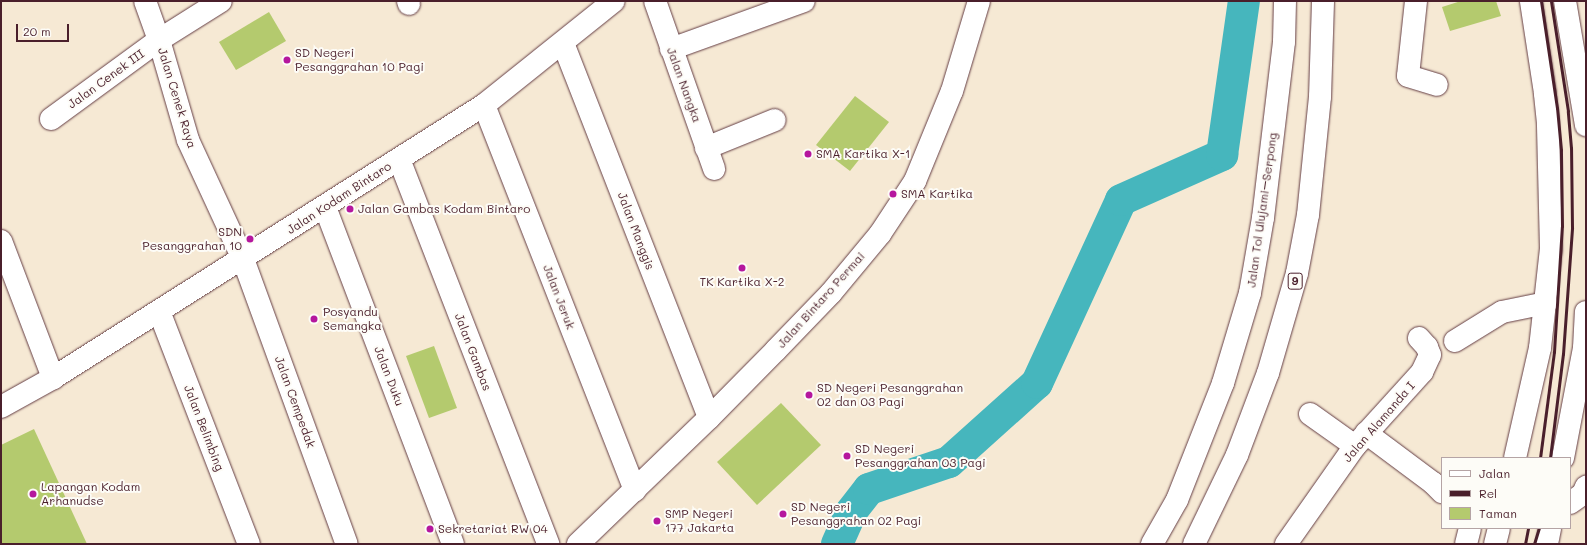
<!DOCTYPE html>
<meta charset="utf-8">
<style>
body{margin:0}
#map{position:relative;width:1587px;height:545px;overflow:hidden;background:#f6e9d4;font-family:Mali,sans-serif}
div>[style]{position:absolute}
.green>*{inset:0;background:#b4ca6e}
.river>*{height:32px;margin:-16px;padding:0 16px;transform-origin:16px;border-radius:16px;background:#46b6bd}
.roads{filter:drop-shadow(0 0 1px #643d44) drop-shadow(0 0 1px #643d44)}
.minor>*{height:22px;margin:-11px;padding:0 11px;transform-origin:11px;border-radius:11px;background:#fff}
.major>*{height:22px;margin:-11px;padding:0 11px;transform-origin:11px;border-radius:11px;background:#fff}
.highway>*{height:22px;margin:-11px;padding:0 11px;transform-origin:11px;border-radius:11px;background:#fff}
.rail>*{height:3px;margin:-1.5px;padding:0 1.5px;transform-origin:1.5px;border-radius:1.5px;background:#4a1f2b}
.dots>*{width:11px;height:11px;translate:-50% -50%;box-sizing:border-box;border:2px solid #fdfcf7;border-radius:50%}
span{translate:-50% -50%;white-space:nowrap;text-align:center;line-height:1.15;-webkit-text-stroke:4px #fdfcf7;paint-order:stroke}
.shield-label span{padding:1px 3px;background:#fdfcf7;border:1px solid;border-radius:3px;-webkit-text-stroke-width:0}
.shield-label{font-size:11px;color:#4a1f2b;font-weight:700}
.poi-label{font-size:12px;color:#4a1f2b}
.left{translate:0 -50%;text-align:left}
.right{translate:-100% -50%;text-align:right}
.street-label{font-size:12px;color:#4a1f2b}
.frame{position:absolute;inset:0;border:2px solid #4a1f2b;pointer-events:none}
.legend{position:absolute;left:1441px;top:457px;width:130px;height:72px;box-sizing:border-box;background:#fdfcf7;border:1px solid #b5a4a5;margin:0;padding:5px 7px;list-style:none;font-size:12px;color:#4a1f2b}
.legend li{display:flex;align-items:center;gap:8px;height:20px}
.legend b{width:20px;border:1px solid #b5a4a5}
.scale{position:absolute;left:16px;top:24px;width:53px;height:18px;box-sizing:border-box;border:2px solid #4a1f2b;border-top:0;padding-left:5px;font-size:12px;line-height:14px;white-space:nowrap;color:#4a1f2b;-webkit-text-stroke:3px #fdfcf7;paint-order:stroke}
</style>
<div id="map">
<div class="green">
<div style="clip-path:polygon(1461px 1px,1496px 1px,1501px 16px,1450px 31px,1442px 7px)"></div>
<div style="clip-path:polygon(269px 12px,286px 41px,236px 70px,219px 42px)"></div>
<div style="clip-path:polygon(855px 96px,889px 122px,850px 171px,816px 145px)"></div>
<div style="clip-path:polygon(434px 346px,457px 408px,429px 418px,406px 356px)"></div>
<div style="clip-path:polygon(781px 403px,821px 445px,757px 505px,717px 462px)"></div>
<div style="clip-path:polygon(34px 429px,87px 544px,1px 544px,1px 445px)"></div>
</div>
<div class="river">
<div style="left:837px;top:544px;width:35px;rotate:-66deg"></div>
<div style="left:851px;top:512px;width:29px;rotate:-52deg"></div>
<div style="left:869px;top:489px;width:84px;rotate:-18.6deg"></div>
<div style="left:949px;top:462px;width:118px;rotate:-41.9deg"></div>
<div style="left:1037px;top:383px;width:201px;rotate:-65.3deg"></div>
<div style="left:1121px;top:200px;width:111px;rotate:-24deg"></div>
<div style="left:1222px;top:155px;width:156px;rotate:-81.9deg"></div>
</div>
<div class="roads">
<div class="minor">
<div style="left:145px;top:1px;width:41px;rotate:70.3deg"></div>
<div style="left:159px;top:40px;width:104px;rotate:73.8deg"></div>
<div style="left:188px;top:140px;width:131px;rotate:65.2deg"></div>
<div style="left:243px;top:259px;width:303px;rotate:70deg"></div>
<div style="left:408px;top:1px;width:3px;rotate:72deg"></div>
<div style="left:655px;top:1px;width:178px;rotate:70.6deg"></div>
<div style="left:1416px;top:1px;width:75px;rotate:96.1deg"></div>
<div style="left:1408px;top:76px;width:30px;rotate:17deg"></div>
<div style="left:1565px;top:1px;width:126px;rotate:80.4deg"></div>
<div style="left:563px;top:43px;width:402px;rotate:68.7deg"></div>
<div style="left:671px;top:49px;width:141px;rotate:-19.8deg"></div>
<div style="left:484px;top:105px;width:414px;rotate:68.6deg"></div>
<div style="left:51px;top:119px;width:134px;rotate:-36.2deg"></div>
<div style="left:159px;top:40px;width:73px;rotate:-32.2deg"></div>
<div style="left:706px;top:148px;width:74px;rotate:-22.1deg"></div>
<div style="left:399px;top:159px;width:413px;rotate:68.8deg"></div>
<div style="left:325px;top:207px;width:360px;rotate:69.2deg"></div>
<div style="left:1px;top:241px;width:147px;rotate:69.2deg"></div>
<div style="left:159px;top:311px;width:250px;rotate:68.9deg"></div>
<div style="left:1455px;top:341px;width:55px;rotate:-31.7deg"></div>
<div style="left:1502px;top:312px;width:45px;rotate:-11.6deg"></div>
<div style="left:1px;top:407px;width:60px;rotate:-29.1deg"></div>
<div style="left:53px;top:378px;width:510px;rotate:-32.35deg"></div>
<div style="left:484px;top:105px;width:166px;rotate:-38.7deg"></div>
<div style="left:1310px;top:414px;width:55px;rotate:35.4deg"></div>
<div style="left:1366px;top:433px;width:84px;rotate:36.7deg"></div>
<div style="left:1433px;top:483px;width:13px;rotate:45deg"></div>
<div style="left:1515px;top:458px;width:113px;rotate:-77.2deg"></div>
<div style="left:1540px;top:348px;width:100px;rotate:-83.7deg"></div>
<div style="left:1551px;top:249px;width:126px;rotate:-91.4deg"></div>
<div style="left:1548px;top:123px;width:30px;rotate:-96deg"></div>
<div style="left:1545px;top:93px;width:93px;rotate:-98.7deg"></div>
<div style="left:1563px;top:458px;width:112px;rotate:-79.2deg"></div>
<div style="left:1584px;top:348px;width:36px;rotate:-87deg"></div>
<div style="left:1570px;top:503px;width:16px;rotate:-35deg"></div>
<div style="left:1583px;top:494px;width:8px;rotate:-67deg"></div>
<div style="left:1286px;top:544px;width:120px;rotate:-54.9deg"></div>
<div style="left:1355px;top:446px;width:100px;rotate:-47.8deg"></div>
<div style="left:1422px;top:372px;width:19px;rotate:-65deg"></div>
<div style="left:1430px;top:355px;width:9px;rotate:-111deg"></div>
<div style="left:1427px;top:347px;width:12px;rotate:-132deg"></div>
<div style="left:1466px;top:544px;width:16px;rotate:-76deg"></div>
<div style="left:1495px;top:544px;width:16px;rotate:-76deg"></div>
<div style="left:1547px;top:544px;width:16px;rotate:-79deg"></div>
</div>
<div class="major">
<div style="left:578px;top:544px;width:182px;rotate:-43.9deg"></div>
<div style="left:709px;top:418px;width:95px;rotate:-45.4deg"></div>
<div style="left:776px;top:350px;width:79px;rotate:-46deg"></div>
<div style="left:831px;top:293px;width:77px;rotate:-50.3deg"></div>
<div style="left:880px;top:234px;width:64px;rotate:-56.6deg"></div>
<div style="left:915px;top:181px;width:97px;rotate:-67.7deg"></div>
<div style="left:952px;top:91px;width:94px;rotate:-73.3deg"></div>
</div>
<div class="highway">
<div style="left:1152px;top:544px;width:51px;rotate:-60.4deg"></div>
<div style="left:1177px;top:500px;width:126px;rotate:-68.5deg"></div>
<div style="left:1223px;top:383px;width:94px;rotate:-73.3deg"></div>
<div style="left:1250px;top:293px;width:76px;rotate:-80.2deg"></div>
<div style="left:1263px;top:218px;width:177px;rotate:-83.2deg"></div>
<div style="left:1284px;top:42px;width:41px;rotate:-88.6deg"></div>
<div style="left:1194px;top:544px;width:99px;rotate:-64.2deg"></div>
<div style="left:1237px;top:455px;width:88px;rotate:-69.3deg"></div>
<div style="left:1268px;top:373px;width:104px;rotate:-73.8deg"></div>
<div style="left:1297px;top:273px;width:59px;rotate:-79.3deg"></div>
<div style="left:1308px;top:215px;width:119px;rotate:-84.2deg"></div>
<div style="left:1320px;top:97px;width:96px;rotate:-88.2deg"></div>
</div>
</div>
<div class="rail">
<div style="left:1540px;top:458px;width:107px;rotate:-82.5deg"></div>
<div style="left:1554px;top:352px;width:126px;rotate:-86.4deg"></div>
<div style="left:1562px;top:226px;width:76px;rotate:-90.8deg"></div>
<div style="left:1561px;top:150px;width:42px;rotate:-95.4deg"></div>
<div style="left:1557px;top:108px;width:108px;rotate:-98.5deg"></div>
<div style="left:1550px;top:458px;width:105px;rotate:-82.9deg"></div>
<div style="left:1563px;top:354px;width:127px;rotate:-85.9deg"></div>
<div style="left:1572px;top:227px;width:79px;rotate:-90.7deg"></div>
<div style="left:1571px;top:148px;width:37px;rotate:-95deg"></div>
<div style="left:1568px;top:111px;width:111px;rotate:-98.8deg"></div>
<div style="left:1525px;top:544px;width:16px;rotate:-79deg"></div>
<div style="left:1534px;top:544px;width:17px;rotate:-73deg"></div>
</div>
<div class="dots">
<div style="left:287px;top:60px;background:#b5179e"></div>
<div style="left:808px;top:154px;background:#b5179e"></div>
<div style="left:893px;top:194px;background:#b5179e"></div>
<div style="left:350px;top:209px;background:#b5179e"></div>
<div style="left:250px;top:239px;background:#b5179e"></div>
<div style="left:742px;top:268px;background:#b5179e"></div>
<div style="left:314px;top:319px;background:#b5179e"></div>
<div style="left:809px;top:395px;background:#b5179e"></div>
<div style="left:847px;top:456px;background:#b5179e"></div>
<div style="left:33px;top:494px;background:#b5179e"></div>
<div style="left:783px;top:514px;background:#b5179e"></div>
<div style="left:657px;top:521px;background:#b5179e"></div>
<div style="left:430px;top:529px;background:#b5179e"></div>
</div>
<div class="shield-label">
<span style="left:1295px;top:281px">9</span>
</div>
<div class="poi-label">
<span class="left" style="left:295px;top:60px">SD Negeri<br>Pesanggrahan 10 Pagi</span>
<span class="left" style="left:816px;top:154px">SMA Kartika X-1</span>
<span class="left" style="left:901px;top:194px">SMA Kartika</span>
<span class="left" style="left:358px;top:209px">Jalan Gambas Kodam Bintaro</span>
<span class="right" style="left:242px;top:239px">SDN<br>Pesanggrahan 10</span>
<span style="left:742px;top:282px">TK Kartika X-2</span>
<span class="left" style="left:323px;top:319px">Posyandu<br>Semangka</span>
<span class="left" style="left:817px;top:395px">SD Negeri Pesanggrahan<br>02 dan 03 Pagi</span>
<span class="left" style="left:855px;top:456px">SD Negeri<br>Pesanggrahan 03 Pagi</span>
<span class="left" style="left:41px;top:494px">Lapangan Kodam<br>Arhanudse</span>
<span class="left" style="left:791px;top:514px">SD Negeri<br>Pesanggrahan 02 Pagi</span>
<span class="left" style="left:665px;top:521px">SMP Negeri<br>177 Jakarta</span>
<span class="left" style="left:438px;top:529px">Sekretariat RW 04</span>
</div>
<div class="street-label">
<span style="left:106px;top:79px;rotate:-36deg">Jalan Cenek III</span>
<span style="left:684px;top:85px;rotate:70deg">Jalan Nangka</span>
<span style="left:177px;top:98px;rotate:73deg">Jalan Cenek Raya</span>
<span style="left:339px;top:198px;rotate:-33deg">Jalan Kodam Bintaro</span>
<span style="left:1262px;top:210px;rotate:-82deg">Jalan Tol Ulujami–Serpong</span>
<span style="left:636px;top:231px;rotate:69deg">Jalan Manggis</span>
<span style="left:559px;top:297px;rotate:69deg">Jalan Jeruk</span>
<span style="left:821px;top:300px;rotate:-48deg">Jalan Bintaro Permai</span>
<span style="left:473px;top:352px;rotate:69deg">Jalan Gambas</span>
<span style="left:389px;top:376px;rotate:69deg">Jalan Duku</span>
<span style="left:295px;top:402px;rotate:70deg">Jalan Cempedak</span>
<span style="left:1379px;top:422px;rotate:-49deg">Jalan Alamanda I</span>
<span style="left:204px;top:428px;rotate:69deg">Jalan Belimbing</span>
</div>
<div class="frame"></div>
<ul class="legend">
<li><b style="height:5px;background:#fff"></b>Jalan</li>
<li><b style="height:5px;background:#4a1f2b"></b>Rel</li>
<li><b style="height:11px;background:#b4ca6e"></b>Taman</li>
</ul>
<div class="scale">20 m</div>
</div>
